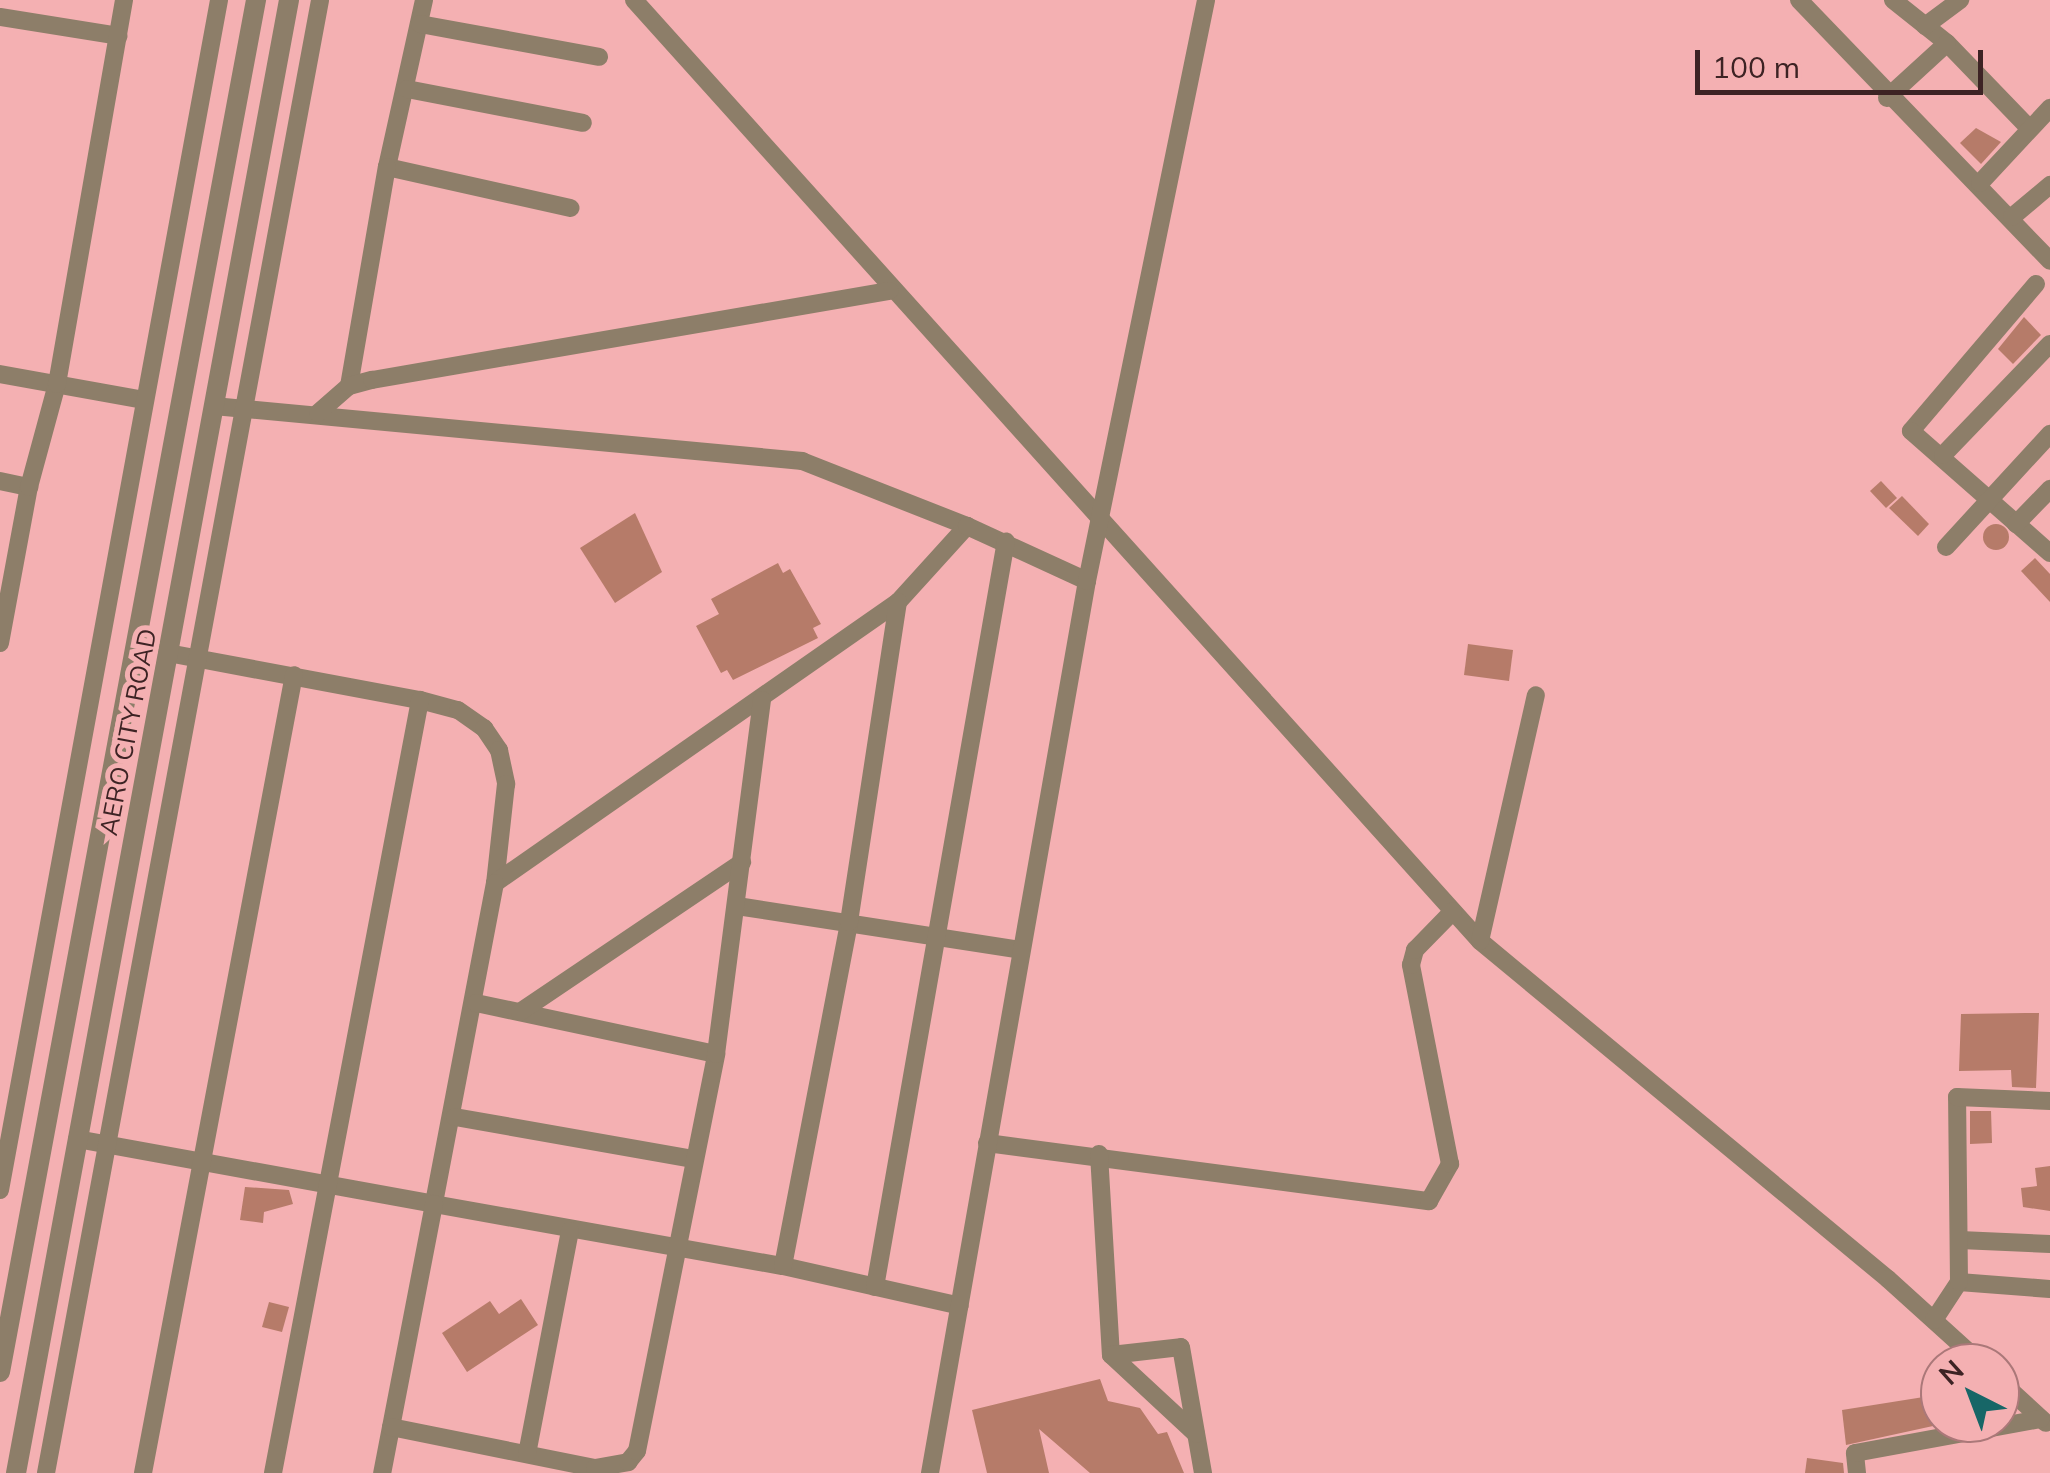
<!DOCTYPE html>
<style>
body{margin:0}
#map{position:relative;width:2050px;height:1473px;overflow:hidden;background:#f4b0b2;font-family:Mulish,sans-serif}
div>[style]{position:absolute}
.building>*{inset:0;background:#b67b69}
.round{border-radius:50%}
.minor>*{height:18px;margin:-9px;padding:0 9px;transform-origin:9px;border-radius:9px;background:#8d7e69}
.tertiary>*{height:20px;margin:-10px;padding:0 10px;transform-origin:10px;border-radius:10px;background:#8d7e69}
span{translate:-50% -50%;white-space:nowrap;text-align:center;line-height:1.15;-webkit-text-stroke:10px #f4b0b2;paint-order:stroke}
.street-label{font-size:25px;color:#3d2324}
.north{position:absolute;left:1920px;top:1343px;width:100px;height:100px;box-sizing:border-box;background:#f4b0b2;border:2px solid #ab7879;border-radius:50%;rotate:318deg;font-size:28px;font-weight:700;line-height:40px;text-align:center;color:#3d2324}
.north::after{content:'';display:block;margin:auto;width:35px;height:45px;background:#176667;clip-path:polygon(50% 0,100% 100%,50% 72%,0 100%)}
.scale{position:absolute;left:1695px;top:50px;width:288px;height:45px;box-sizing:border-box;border:5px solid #3d2324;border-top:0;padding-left:12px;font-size:30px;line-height:35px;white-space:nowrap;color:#3d2324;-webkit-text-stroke:8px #f4b0b2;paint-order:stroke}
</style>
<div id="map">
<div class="building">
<div style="clip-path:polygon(1976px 128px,2001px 142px,1981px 164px,1960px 143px)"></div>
<div style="clip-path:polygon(2024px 317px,2041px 335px,2013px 364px,1998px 349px)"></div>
<div style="clip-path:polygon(1881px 481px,1897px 498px,1886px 508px,1870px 491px)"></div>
<div style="clip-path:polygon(1902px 496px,1929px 524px,1918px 536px,1889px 508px)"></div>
<div style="clip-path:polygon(635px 513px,662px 572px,615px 603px,580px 548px)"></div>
<div class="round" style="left:1983px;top:524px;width:26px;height:26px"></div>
<div style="clip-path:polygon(2035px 558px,2050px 574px,2050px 602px,2021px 571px)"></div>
<div style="clip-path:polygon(778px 563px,783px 573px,790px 569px,821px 624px,813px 628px,818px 638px,733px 680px,727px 670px,721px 673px,696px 626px,719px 614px,711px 599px)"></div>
<div style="clip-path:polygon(1468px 644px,1513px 650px,1509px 681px,1464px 675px)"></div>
<div style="clip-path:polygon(2026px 1013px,2039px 1013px,2036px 1088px,2012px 1087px,2011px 1070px,1959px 1071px,1961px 1014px)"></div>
<div style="clip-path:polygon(1970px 1111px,1991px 1111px,1992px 1143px,1970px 1144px)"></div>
<div style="clip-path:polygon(2050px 1166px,2050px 1211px,2023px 1207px,2021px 1188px,2037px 1186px,2035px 1168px)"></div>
<div style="clip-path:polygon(245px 1187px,289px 1190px,293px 1204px,264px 1212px,263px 1223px,240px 1220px)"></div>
<div style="clip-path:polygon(521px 1299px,538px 1325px,467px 1372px,442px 1333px,490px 1301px,499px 1314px)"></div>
<div style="clip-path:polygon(269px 1302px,289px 1307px,282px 1332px,262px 1327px)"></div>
<div style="clip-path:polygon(1100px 1379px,1108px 1401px,1140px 1408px,1158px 1434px,1167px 1432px,1184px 1473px,1090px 1473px,1039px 1429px,1049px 1473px,987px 1473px,972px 1410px)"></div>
<div style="clip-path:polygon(1930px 1396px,1933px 1426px,1846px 1445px,1842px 1410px)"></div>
<div style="clip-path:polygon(1807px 1458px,1843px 1463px,1844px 1473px,1805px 1473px)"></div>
</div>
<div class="minor">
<div style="left:424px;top:0;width:171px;rotate:102.5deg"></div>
<div style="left:387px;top:167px;width:188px;rotate:12.6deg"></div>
<div style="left:634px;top:0;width:1265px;rotate:48.04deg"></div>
<div style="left:1480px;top:941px;width:530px;rotate:39.64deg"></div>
<div style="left:1888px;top:1279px;width:125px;rotate:42.1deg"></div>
<div style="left:1799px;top:0;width:362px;rotate:46.1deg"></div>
<div style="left:1893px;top:0;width:69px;rotate:38.5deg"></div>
<div style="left:1947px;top:43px;width:118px;rotate:46deg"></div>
<div style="left:0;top:17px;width:120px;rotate:9.1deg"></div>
<div style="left:420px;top:24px;width:182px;rotate:10.4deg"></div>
<div style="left:1925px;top:26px;width:44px;rotate:-36.6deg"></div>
<div style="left:407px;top:89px;width:179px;rotate:10.9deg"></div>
<div style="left:1887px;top:98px;width:81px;rotate:-42.5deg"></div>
<div style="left:1980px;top:183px;width:103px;rotate:-47deg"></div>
<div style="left:2012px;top:217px;width:50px;rotate:-40.1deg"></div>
<div style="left:2036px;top:284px;width:193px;rotate:130.4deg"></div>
<div style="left:1911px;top:431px;width:185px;rotate:41.3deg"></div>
<div style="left:0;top:374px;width:147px;rotate:10.2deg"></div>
<div style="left:349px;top:386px;width:222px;rotate:-80.2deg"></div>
<div style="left:214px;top:406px;width:591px;rotate:5.34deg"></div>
<div style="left:802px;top:461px;width:177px;rotate:21.5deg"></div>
<div style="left:318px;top:413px;width:41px;rotate:-41.1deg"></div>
<div style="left:349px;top:386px;width:24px;rotate:-15deg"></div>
<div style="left:372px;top:380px;width:525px;rotate:-9.77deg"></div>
<div style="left:1943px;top:455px;width:154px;rotate:-46.1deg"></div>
<div style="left:0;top:481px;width:30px;rotate:12deg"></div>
<div style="left:2016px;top:524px;width:49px;rotate:-45.8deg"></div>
<div style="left:1946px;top:547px;width:154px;rotate:-47.4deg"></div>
<div style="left:0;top:643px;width:159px;rotate:-79.5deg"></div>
<div style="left:29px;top:487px;width:107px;rotate:-74.8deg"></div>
<div style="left:57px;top:384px;width:390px;rotate:-80.1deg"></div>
<div style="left:168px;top:653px;width:256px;rotate:10.6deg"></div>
<div style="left:420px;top:700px;width:39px;rotate:15deg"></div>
<div style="left:458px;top:710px;width:32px;rotate:35deg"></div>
<div style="left:484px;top:728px;width:27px;rotate:56deg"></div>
<div style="left:499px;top:750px;width:35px;rotate:78deg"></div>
<div style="left:506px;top:784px;width:100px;rotate:96.3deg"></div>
<div style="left:495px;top:883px;width:491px;rotate:-34.9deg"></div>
<div style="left:898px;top:602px;width:103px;rotate:-47.8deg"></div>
<div style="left:967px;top:526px;width:132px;rotate:24.6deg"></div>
<div style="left:495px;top:883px;width:327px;rotate:100.8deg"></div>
<div style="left:434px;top:1204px;width:354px;rotate:10.1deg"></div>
<div style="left:783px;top:1266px;width:181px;rotate:12.7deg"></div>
<div style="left:737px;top:906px;width:287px;rotate:8.8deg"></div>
<div style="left:1480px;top:941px;width:252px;rotate:-77.2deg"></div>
<div style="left:476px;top:1003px;width:245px;rotate:12deg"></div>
<div style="left:520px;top:1012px;width:268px;rotate:-34deg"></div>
<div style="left:455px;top:1117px;width:241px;rotate:10deg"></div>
<div style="left:77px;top:1139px;width:363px;rotate:10.3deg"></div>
<div style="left:434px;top:1204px;width:274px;rotate:100.9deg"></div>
<div style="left:987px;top:1143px;width:446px;rotate:7.5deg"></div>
<div style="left:1429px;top:1201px;width:43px;rotate:-60.4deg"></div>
<div style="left:1450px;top:1164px;width:203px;rotate:-101.1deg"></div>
<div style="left:1411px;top:965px;width:16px;rotate:-75deg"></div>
<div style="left:1415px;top:950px;width:54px;rotate:-45.7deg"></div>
<div style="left:1099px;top:1154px;width:201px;rotate:86.6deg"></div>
<div style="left:1111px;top:1355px;width:70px;rotate:-6.5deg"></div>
<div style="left:1181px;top:1347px;width:128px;rotate:80.1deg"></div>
<div style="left:0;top:1190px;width:1210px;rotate:-79.57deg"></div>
<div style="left:1960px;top:1240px;width:90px;rotate:2.5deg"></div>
<div style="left:783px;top:1266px;width:350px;rotate:-79.1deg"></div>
<div style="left:849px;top:922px;width:324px;rotate:-81.3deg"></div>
<div style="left:1959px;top:1282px;width:91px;rotate:4.4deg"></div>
<div style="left:875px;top:1287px;width:757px;rotate:-80.04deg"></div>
<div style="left:1934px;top:1320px;width:45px;rotate:-56.7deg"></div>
<div style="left:1959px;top:1282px;width:185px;rotate:-90.6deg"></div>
<div style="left:1957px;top:1097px;width:93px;rotate:2.5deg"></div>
<div style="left:1111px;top:1355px;width:116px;rotate:42.9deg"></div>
<div style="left:2000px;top:1381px;width:62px;rotate:42.4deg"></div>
<div style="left:391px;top:1427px;width:208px;rotate:11.4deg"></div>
<div style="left:595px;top:1468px;width:34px;rotate:-10deg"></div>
<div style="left:628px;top:1462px;width:14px;rotate:-51deg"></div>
<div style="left:637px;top:1451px;width:405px;rotate:-78.7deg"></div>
<div style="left:716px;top:1054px;width:357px;rotate:-82.6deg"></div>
<div style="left:527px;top:1454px;width:227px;rotate:-79.1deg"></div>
<div style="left:46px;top:1473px;width:1498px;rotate:-79.46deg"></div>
<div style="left:143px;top:1473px;width:812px;rotate:-79.29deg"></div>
<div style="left:273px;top:1473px;width:787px;rotate:-79.23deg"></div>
<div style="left:930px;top:1473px;width:906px;rotate:-80.02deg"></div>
<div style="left:1087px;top:581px;width:593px;rotate:-78.42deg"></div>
<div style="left:1857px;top:1473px;width:20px;rotate:-96deg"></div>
<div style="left:1855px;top:1453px;width:189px;rotate:-10.4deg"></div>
</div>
<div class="tertiary">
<div style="left:0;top:1372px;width:1396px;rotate:-79.43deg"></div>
<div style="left:16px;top:1473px;width:1498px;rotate:-79.5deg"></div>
</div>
<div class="street-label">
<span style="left:128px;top:732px;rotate:-79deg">AERO CITY ROAD</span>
</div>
<div class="north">N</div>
<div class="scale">100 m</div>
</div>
